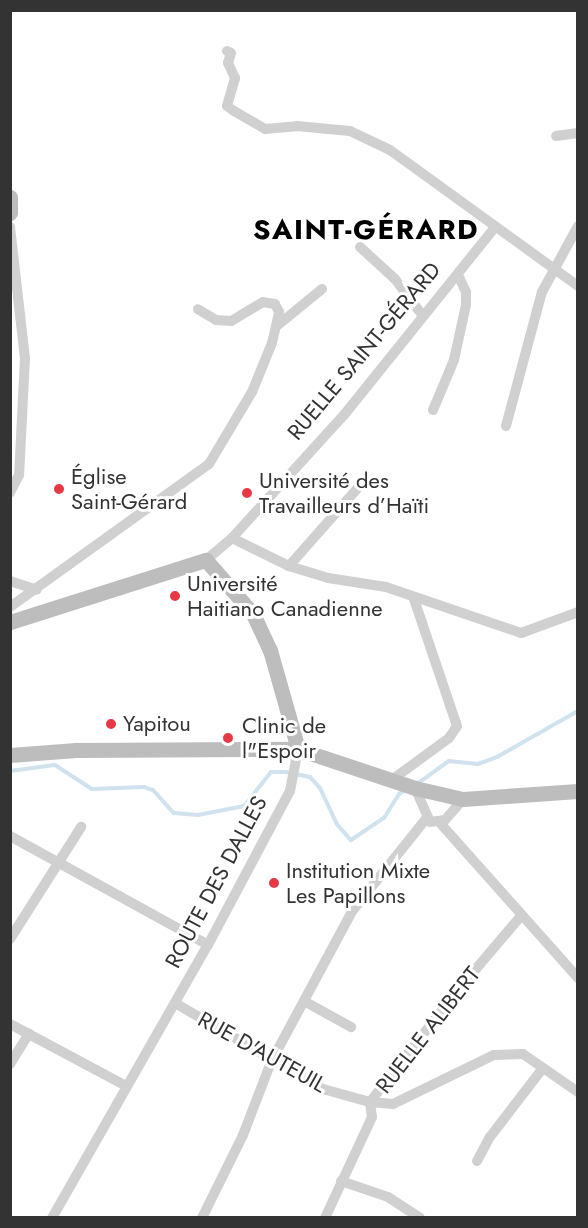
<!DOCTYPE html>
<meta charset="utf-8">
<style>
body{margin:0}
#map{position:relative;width:588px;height:1228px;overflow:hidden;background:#fff;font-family:Jost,sans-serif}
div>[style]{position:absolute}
.stream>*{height:4px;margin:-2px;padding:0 2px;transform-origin:2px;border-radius:2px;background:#cfe2ee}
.street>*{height:10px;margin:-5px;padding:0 5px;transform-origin:5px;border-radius:5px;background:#d0d0d0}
.secondary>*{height:15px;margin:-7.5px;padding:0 7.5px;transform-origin:7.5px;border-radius:7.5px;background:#bdbdbd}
.dots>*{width:16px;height:16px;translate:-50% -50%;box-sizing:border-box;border:3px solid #fff;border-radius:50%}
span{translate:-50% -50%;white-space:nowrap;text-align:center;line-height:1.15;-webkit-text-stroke:6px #fff;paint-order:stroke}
.street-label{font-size:22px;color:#333}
.poi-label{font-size:22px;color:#333}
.left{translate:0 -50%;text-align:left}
.district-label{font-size:28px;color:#000;font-weight:700;letter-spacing:1.5px}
.frame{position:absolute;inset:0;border:12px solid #333;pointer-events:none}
</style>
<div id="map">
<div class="stream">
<div style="left:10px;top:771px;width:45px;rotate:-7.6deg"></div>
<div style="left:55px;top:765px;width:44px;rotate:33deg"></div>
<div style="left:92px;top:789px;width:52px;rotate:-2.2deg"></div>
<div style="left:144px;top:787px;width:9px;rotate:18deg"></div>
<div style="left:153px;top:790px;width:31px;rotate:48deg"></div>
<div style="left:174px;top:813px;width:24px;rotate:5deg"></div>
<div style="left:198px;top:815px;width:47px;rotate:-11.1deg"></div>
<div style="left:244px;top:806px;width:43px;rotate:-51.5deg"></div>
<div style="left:271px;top:772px;width:15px"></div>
<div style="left:286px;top:772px;width:25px;rotate:12deg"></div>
<div style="left:310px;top:777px;width:15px;rotate:48deg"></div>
<div style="left:320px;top:788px;width:38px;rotate:65deg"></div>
<div style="left:336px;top:823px;width:23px;rotate:49deg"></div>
<div style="left:351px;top:840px;width:40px;rotate:-34deg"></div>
<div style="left:384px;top:818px;width:28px;rotate:-58deg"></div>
<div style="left:399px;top:794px;width:7px;rotate:-34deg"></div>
<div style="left:417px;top:784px;width:39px;rotate:-36deg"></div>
<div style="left:449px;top:761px;width:29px;rotate:6deg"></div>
<div style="left:478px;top:764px;width:20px;rotate:-20deg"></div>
<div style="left:497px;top:757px;width:93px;rotate:-29.6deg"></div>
</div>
<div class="street">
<div style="left:227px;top:51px;width:4px;rotate:27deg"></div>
<div style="left:231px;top:53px;width:10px;rotate:107deg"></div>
<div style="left:228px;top:63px;width:17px;rotate:65deg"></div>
<div style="left:235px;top:78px;width:29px;rotate:106deg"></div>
<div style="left:227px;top:106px;width:9px;rotate:36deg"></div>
<div style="left:234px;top:111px;width:36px;rotate:30deg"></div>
<div style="left:265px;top:129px;width:32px;rotate:-5deg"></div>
<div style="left:297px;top:126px;width:53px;rotate:5.4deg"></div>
<div style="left:350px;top:131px;width:44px;rotate:25.4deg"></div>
<div style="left:390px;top:150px;width:232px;rotate:35.9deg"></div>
<div style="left:556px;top:136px;width:22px;rotate:-8deg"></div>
<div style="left:10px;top:227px;width:132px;rotate:83.5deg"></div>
<div style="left:25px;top:358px;width:117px;rotate:92.9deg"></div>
<div style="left:19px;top:475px;width:20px;rotate:117deg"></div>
<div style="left:360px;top:247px;width:47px;rotate:42.4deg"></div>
<div style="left:395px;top:279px;width:46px;rotate:52.9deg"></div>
<div style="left:278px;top:325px;width:57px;rotate:-39.3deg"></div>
<div style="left:433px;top:410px;width:54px;rotate:-67.2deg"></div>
<div style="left:454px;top:360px;width:56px;rotate:-77.7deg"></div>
<div style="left:466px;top:305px;width:13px;rotate:-90deg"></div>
<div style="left:466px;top:292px;width:19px;rotate:-115deg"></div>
<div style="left:506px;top:426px;width:139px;rotate:-75deg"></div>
<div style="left:542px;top:292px;width:75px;rotate:-61.4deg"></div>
<div style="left:232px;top:538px;width:64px;rotate:26.2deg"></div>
<div style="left:289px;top:566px;width:41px;rotate:17.1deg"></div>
<div style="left:328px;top:578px;width:59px;rotate:8.8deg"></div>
<div style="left:386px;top:587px;width:143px;rotate:18.8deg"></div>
<div style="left:521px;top:633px;width:61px;rotate:-20.2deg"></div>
<div style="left:206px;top:560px;width:34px;rotate:-40deg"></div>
<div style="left:232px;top:538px;width:166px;rotate:-47.7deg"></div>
<div style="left:344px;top:415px;width:241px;rotate:-51.2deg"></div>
<div style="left:289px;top:566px;width:103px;rotate:-48.6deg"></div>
<div style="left:10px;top:581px;width:28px;rotate:18deg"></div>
<div style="left:10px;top:607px;width:245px;rotate:-35.7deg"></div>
<div style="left:209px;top:464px;width:84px;rotate:-59.2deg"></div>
<div style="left:252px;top:392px;width:53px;rotate:-67.8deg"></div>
<div style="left:272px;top:343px;width:32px;rotate:-77deg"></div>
<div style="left:279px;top:312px;width:9px;rotate:-117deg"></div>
<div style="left:275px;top:304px;width:12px;rotate:-171deg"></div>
<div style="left:263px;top:302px;width:37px;rotate:149deg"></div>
<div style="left:231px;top:321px;width:15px;rotate:-176deg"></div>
<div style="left:216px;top:320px;width:21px;rotate:-149deg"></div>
<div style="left:393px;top:779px;width:69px;rotate:-36.2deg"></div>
<div style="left:449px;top:738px;width:14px;rotate:-56deg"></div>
<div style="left:457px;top:726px;width:134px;rotate:-108.7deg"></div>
<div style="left:415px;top:788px;width:37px;rotate:66deg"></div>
<div style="left:430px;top:822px;width:15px;rotate:-8deg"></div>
<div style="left:445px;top:820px;width:28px;rotate:-49deg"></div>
<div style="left:440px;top:823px;width:208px;rotate:48.3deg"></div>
<div style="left:10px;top:836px;width:226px;rotate:28.8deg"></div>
<div style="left:10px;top:939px;width:133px;rotate:-57.6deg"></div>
<div style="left:304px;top:1001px;width:54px;rotate:29deg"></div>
<div style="left:175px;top:1003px;width:171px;rotate:30.2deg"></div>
<div style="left:323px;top:1089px;width:49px;rotate:15.5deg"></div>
<div style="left:370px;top:1102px;width:23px;rotate:5deg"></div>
<div style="left:393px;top:1104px;width:112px;rotate:-25.9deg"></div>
<div style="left:494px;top:1055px;width:29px;rotate:-2deg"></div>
<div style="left:523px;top:1054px;width:67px;rotate:34.6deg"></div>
<div style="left:10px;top:1024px;width:132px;rotate:28.1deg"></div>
<div style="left:10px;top:1064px;width:36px;rotate:-58deg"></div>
<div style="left:477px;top:1161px;width:27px;rotate:-62deg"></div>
<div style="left:490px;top:1137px;width:87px;rotate:-52.5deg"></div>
<div style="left:341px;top:1181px;width:50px;rotate:18.8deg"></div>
<div style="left:388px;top:1197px;width:38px;rotate:33deg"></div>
<div style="left:52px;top:1218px;width:314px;rotate:-60.3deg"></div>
<div style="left:208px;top:945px;width:174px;rotate:-62deg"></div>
<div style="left:290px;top:791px;width:43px;rotate:-79.2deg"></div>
<div style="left:202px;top:1218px;width:93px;rotate:-63.7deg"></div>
<div style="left:243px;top:1135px;width:78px;rotate:-69deg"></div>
<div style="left:271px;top:1062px;width:173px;rotate:-61.7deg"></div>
<div style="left:353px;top:910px;width:117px;rotate:-51.3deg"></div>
<div style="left:325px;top:1218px;width:111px;rotate:-65deg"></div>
<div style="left:372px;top:1117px;width:15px;rotate:-98deg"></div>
<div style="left:370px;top:1102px;width:135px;rotate:-51.9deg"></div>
<div style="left:453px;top:996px;width:104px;rotate:-49.7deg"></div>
</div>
<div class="secondary">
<div style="left:10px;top:197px;width:16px;rotate:90deg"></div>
<div style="left:10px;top:622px;width:206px;rotate:-17.6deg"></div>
<div style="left:206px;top:560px;width:72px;rotate:49deg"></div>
<div style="left:253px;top:614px;width:40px;rotate:65deg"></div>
<div style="left:270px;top:650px;width:103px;rotate:74.2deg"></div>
<div style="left:10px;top:755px;width:66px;rotate:-4.3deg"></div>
<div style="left:76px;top:750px;width:222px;rotate:-0.3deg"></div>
<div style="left:298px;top:749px;width:123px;rotate:18.4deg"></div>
<div style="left:415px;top:788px;width:49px;rotate:12.9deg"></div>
<div style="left:463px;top:799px;width:115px;rotate:-4deg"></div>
</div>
<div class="dots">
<div style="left:59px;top:489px;background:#e63946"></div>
<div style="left:247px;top:493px;background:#e63946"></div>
<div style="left:175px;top:596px;background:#e63946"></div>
<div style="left:111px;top:724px;background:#e63946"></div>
<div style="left:228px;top:738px;background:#e63946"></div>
<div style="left:274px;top:883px;background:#e63946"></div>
</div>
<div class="street-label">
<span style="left:364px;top:351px;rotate:-50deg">RUELLE SAINT-GÉRARD</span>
<span style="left:216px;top:882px;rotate:-62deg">ROUTE DES DALLES</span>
<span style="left:428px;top:1030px;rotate:-52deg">RUELLE ALIBERT</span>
<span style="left:262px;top:1052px;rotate:29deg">RUE D'AUTEUIL</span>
</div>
<div class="poi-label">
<span class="left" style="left:71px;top:489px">Église<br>Saint-Gérard</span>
<span class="left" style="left:259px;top:493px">Université des<br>Travailleurs d’Haïti</span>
<span class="left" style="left:187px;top:596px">Université<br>Haitiano Canadienne</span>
<span class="left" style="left:123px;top:724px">Yapitou</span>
<span class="left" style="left:242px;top:738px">Clinic de<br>l"Espoir</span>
<span class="left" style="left:286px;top:883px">Institution Mixte<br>Les Papillons</span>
</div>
<div class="district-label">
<span style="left:366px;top:230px">SAINT-GÉRARD</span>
</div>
<div class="frame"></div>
</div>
